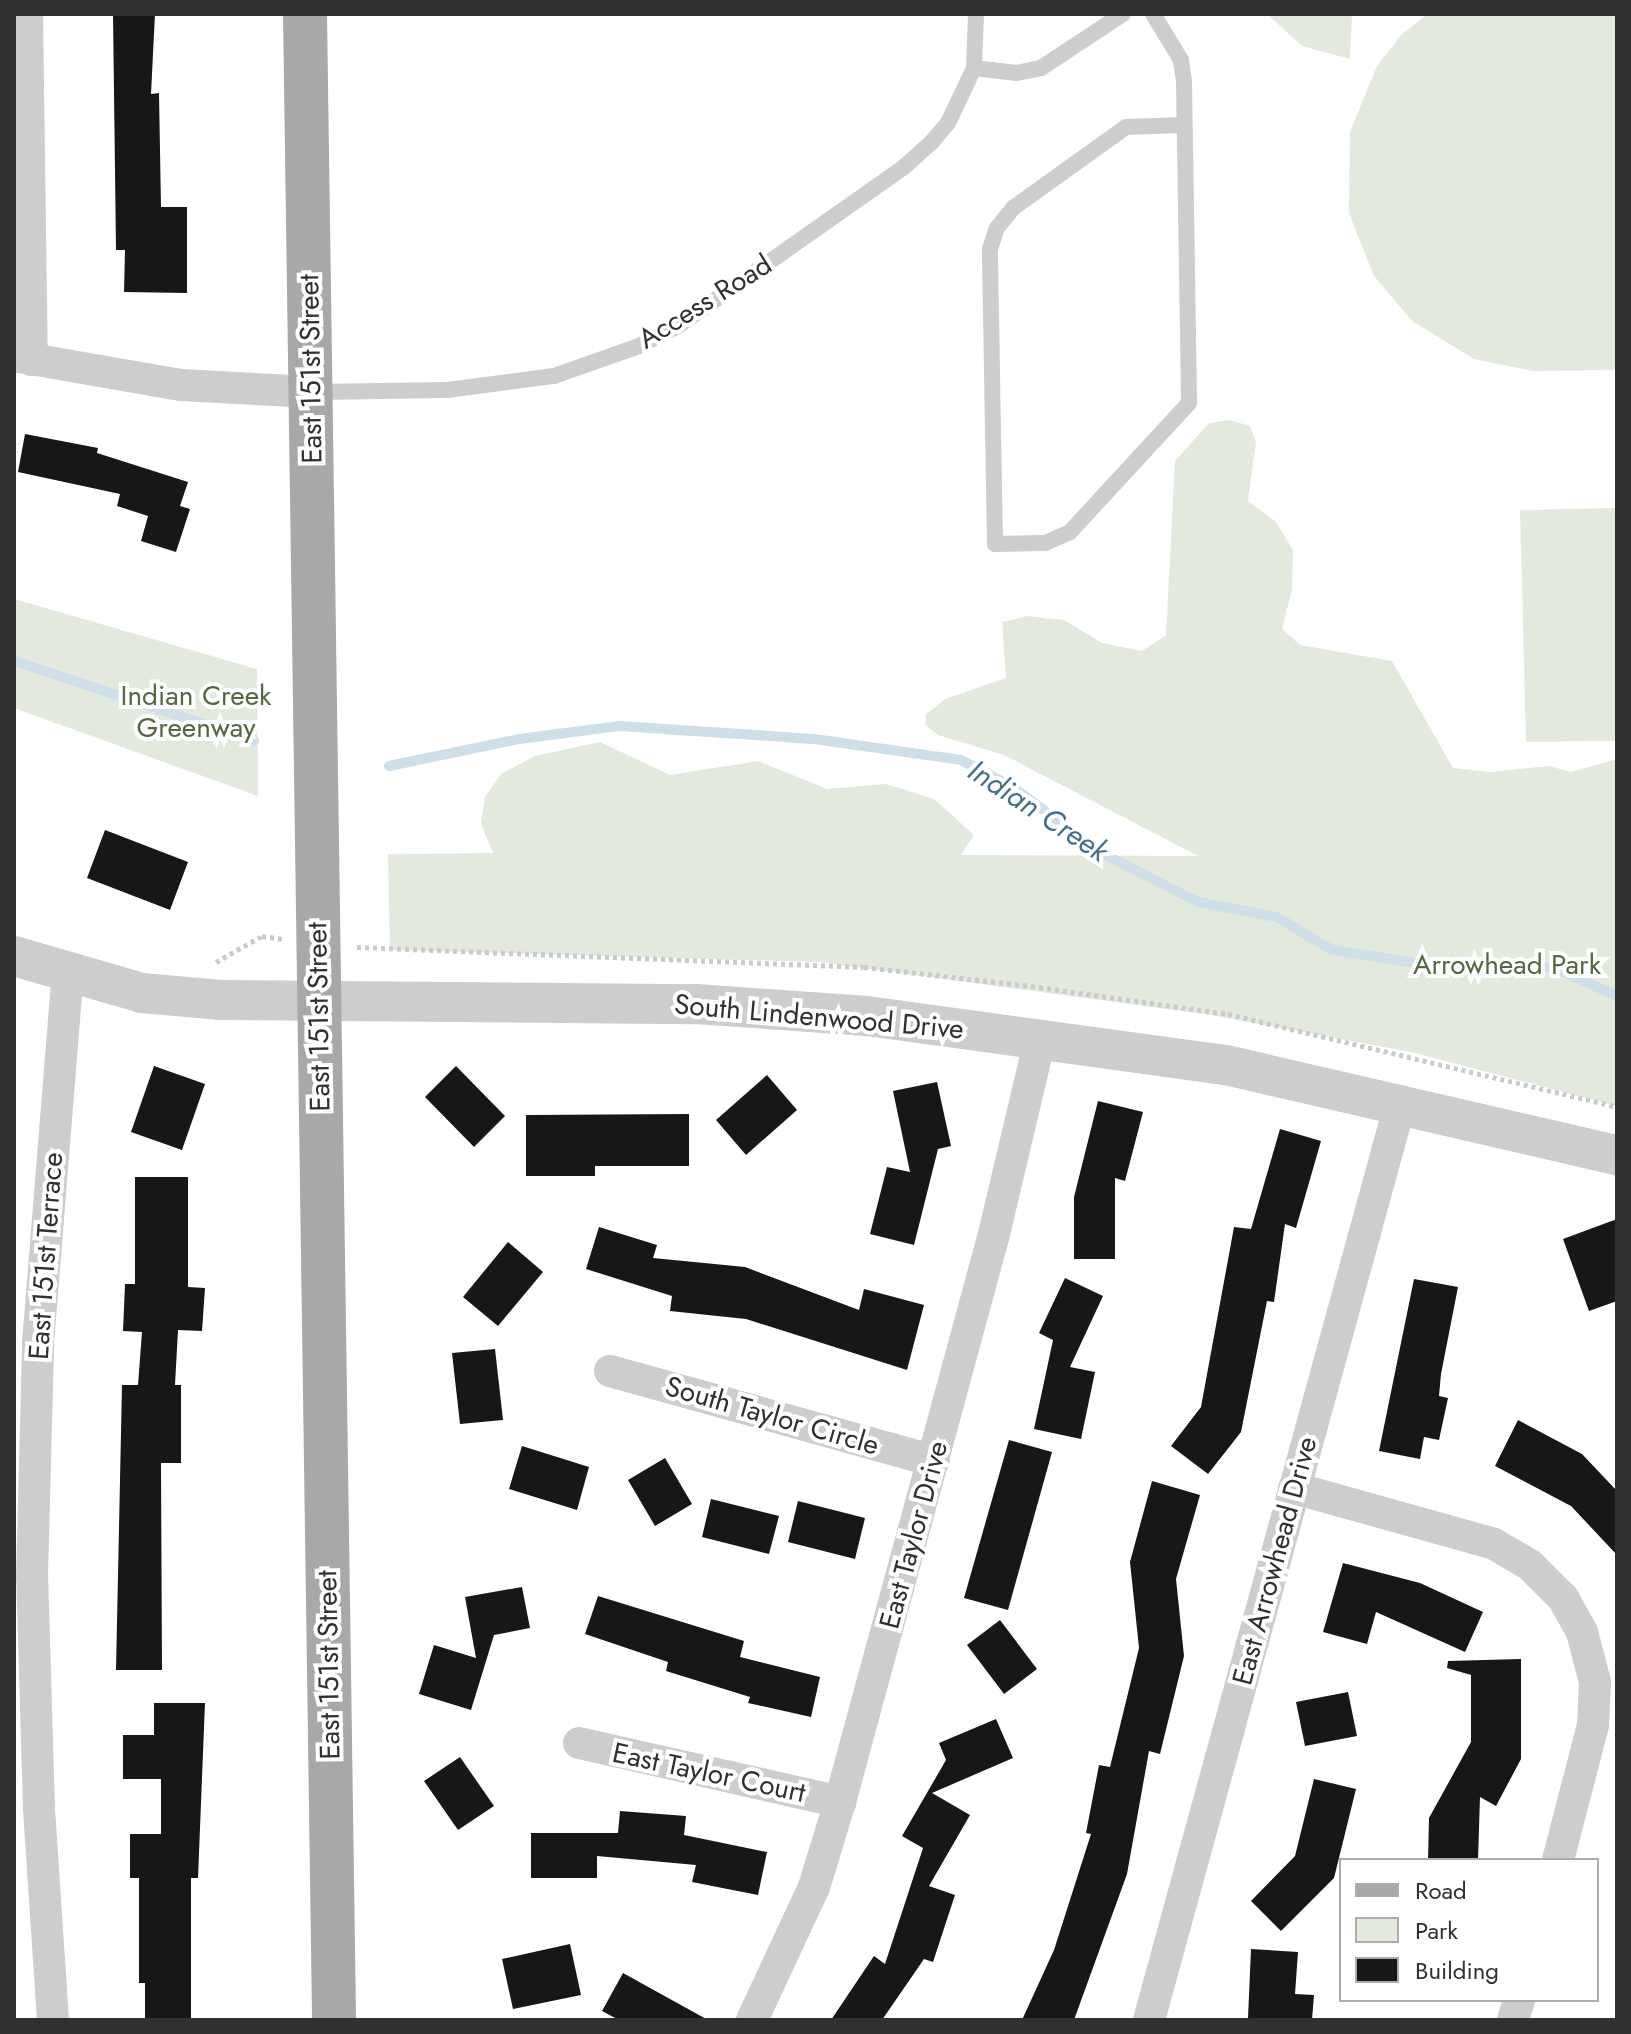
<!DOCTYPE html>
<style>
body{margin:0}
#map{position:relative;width:1631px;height:2034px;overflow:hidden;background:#fff;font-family:Jost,sans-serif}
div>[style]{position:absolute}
.green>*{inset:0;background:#e3e9dd}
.stream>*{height:10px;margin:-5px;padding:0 5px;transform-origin:5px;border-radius:5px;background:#cedfe9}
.building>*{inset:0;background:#171717}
.path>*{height:5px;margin-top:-2.5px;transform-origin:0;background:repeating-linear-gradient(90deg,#cacaca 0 4px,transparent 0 8px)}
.service>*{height:16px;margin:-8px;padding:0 8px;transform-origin:8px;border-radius:8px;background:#cdcdcd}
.minor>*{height:32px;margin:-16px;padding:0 16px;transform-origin:16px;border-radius:16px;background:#cdcdcd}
.tertiary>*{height:40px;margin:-20px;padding:0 20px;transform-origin:20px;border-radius:20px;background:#cdcdcd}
.primary>*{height:44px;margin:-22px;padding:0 22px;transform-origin:22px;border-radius:22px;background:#a8a8a8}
span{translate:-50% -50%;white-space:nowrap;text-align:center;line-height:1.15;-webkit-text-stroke:8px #fff;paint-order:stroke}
.street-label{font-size:28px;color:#303030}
.park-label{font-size:28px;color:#546842}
.water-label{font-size:30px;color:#46718b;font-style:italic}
.frame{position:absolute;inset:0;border:16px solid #303030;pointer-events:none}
.legend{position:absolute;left:1339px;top:1858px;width:260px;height:144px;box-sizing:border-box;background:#fff;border:2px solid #acacac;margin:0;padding:10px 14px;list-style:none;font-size:24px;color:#303030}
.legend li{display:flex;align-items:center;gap:16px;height:40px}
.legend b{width:40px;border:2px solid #acacac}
</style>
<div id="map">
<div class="green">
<div style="clip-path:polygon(1267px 14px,1352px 14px,1350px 59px,1302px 46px)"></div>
<div style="clip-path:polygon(1428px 14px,1617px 14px,1617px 370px,1532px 371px,1474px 359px,1412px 321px,1374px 276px,1349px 213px,1350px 132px,1377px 66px,1402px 34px)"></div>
<div style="clip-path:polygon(1230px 420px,1250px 426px,1256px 442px,1248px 501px,1276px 522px,1293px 550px,1292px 589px,1282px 629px,1300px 645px,1392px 661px,1453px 768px,1490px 772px,1549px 766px,1571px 772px,1617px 759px,1617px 1106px,1411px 1052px,1211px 1015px,819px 962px,390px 950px,388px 854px,493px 853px,481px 823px,485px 797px,501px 774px,535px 756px,600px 742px,670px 775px,758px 761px,827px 789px,886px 784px,934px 799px,974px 835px,961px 855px,1198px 856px,1004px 755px,938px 735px,925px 725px,926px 714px,945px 699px,1006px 678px,1002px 622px,1027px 616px,1064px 620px,1102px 643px,1142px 651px,1166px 635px,1175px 461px,1209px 423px)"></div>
<div style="clip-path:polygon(1617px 508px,1617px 741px,1526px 742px,1520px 510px)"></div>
<div style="clip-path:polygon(14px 599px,257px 669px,258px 796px,14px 708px)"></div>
</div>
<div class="stream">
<div style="left:14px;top:661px;width:253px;rotate:18.4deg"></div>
<div style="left:389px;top:766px;width:133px;rotate:-11.7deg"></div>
<div style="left:519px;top:739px;width:101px;rotate:-7.4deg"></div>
<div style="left:619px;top:726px;width:195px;rotate:3.8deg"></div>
<div style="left:814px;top:739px;width:148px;rotate:8.1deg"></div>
<div style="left:961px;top:760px;width:59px;rotate:27.4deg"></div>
<div style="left:1013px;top:787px;width:106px;rotate:37deg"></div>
<div style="left:1098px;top:851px;width:112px;rotate:27deg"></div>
<div style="left:1198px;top:902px;width:80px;rotate:10.8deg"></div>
<div style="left:1277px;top:917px;width:64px;rotate:31deg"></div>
<div style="left:1332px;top:950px;width:90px;rotate:8.9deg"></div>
<div style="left:1421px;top:964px;width:131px;rotate:1.3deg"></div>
<div style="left:1552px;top:967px;width:71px;rotate:24deg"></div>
</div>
<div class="building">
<div style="clip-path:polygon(113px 14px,155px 14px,151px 94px,159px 93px,161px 207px,187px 207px,187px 293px,124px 292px,125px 250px,116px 250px)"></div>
<div style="clip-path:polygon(25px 434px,98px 448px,97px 453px,188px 482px,180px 506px,190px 509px,176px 552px,141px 541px,148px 516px,117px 506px,120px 494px,18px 472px)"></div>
<div style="clip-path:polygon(105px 830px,188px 862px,170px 910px,87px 878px)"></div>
<div style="clip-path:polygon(154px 1066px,205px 1084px,182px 1150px,131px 1132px)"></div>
<div style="clip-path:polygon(456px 1066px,505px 1116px,474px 1147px,425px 1097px)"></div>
<div style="clip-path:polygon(767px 1075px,797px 1110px,746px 1155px,716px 1120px)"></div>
<div style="clip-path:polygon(937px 1082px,951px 1146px,938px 1149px,914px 1245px,870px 1234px,887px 1167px,910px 1172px,893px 1091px)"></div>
<div style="clip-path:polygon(1098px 1101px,1143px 1112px,1125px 1181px,1115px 1178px,1115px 1259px,1074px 1259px,1074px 1197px)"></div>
<div style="clip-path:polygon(689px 1114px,689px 1166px,595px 1166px,595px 1176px,526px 1176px,526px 1115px)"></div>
<div style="clip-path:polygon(1280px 1129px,1321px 1141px,1296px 1228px,1285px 1224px,1274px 1302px,1267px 1301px,1241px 1432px,1208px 1474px,1171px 1446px,1201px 1407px,1234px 1227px,1251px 1229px)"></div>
<div style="clip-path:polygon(135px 1177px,188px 1177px,188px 1287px,205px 1288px,202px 1331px,178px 1330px,175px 1385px,181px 1385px,181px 1463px,161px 1463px,162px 1670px,116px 1670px,122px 1385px,138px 1385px,142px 1332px,123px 1331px,125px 1284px,135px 1284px)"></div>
<div style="clip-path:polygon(1617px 1219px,1617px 1301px,1589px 1311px,1563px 1239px)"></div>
<div style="clip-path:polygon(599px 1227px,657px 1245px,653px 1258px,745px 1267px,859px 1310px,864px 1289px,924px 1305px,907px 1370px,746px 1319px,670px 1311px,672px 1296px,586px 1269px)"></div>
<div style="clip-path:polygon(508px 1242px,543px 1272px,498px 1326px,463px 1297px)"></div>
<div style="clip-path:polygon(1065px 1278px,1103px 1296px,1070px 1367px,1095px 1372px,1081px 1439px,1034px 1429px,1053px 1340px,1039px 1333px)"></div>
<div style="clip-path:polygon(1414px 1279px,1458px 1287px,1441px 1374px,1439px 1396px,1448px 1398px,1439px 1440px,1424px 1437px,1420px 1459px,1379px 1451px)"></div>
<div style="clip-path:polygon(495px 1349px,503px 1420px,460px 1424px,452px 1353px)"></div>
<div style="clip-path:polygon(1518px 1420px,1582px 1454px,1617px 1491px,1617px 1555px,1571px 1506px,1495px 1466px)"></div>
<div style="clip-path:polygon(1009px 1440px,1052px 1452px,1008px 1610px,964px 1598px)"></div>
<div style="clip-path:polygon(522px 1446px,589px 1467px,577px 1510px,509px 1489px)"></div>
<div style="clip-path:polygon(665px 1458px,692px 1504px,655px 1526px,628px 1480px)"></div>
<div style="clip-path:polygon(1152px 1481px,1200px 1495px,1176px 1579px,1184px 1656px,1160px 1754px,1149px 1751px,1127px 1874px,1074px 2020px,1022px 2020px,1054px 1950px,1091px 1834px,1086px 1833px,1099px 1765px,1110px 1767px,1139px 1648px,1130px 1562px)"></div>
<div style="clip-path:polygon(711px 1499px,779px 1516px,769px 1554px,702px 1537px)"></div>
<div style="clip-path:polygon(798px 1501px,865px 1518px,855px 1559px,788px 1542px)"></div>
<div style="clip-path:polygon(1343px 1563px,1420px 1583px,1483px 1612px,1465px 1652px,1376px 1612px,1367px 1644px,1323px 1632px)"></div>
<div style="clip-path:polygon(522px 1587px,530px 1628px,494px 1635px,471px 1710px,419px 1694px,434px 1645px,476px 1658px,465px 1597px)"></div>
<div style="clip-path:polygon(598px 1596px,744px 1641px,740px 1657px,820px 1677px,811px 1717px,748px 1703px,750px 1697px,666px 1671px,668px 1662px,585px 1634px)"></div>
<div style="clip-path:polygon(1000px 1620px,1037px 1669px,1004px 1694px,967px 1645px)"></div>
<div style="clip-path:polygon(1521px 1659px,1521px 1759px,1496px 1806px,1480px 1797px,1478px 1860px,1428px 1860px,1429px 1818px,1471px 1742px,1471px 1675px,1447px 1668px,1448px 1661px)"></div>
<div style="clip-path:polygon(1348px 1692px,1357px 1736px,1305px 1746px,1296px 1702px)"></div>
<div style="clip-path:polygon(154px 1703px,205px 1703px,198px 1878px,191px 1878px,191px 2020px,145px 2020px,145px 1983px,139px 1983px,139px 1878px,130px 1878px,130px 1834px,161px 1834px,161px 1779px,123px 1779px,123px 1735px,154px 1735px)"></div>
<div style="clip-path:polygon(996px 1719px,1013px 1758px,932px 1793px,970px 1815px,929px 1886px,955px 1895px,933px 1962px,924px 1959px,882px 2020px,831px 2020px,874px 1956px,885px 1964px,923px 1848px,902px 1836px,946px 1760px,939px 1743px)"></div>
<div style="clip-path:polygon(460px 1757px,494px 1806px,458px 1830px,424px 1781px)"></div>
<div style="clip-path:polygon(1314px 1779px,1356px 1789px,1334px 1878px,1281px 1931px,1251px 1901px,1295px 1856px)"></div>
<div style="clip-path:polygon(620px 1811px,686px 1816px,684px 1835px,767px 1852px,758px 1895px,692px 1882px,696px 1865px,597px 1856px,597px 1878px,531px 1878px,531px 1833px,618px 1833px)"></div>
<div style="clip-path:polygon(570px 1944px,581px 1995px,513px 2009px,502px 1959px)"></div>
<div style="clip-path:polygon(1251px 1949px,1298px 1952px,1295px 1994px,1314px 1995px,1312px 2020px,1248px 2018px)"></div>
<div style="clip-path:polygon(623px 1973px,708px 2020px,619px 2020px,602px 2011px)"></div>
</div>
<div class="path">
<div style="left:357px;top:947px;width:507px;rotate:2.26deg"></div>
<div style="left:864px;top:967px;width:168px;rotate:6.5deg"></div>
<div style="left:1031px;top:986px;width:199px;rotate:8.1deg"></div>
<div style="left:1228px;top:1014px;width:400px;rotate:13.4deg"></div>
<div style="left:216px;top:962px;width:53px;rotate:-29.5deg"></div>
<div style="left:262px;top:936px;width:21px;rotate:8deg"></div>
</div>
<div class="service">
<div style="left:1153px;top:14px;width:54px;rotate:58.7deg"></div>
<div style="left:1181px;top:60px;width:21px;rotate:82deg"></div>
<div style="left:1184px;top:81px;width:322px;rotate:89.1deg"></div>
<div style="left:1189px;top:403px;width:176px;rotate:132.7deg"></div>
<div style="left:1070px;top:532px;width:27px;rotate:156deg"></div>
<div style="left:1045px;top:543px;width:50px;rotate:178.9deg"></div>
<div style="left:995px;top:544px;width:295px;rotate:-91deg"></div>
<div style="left:990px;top:249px;width:22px;rotate:-72deg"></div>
<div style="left:997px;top:228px;width:26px;rotate:-51deg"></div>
<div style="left:1013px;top:208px;width:139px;rotate:-35.6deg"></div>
<div style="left:1126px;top:127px;width:58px;rotate:-2deg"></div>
<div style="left:974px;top:68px;width:43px;rotate:6.6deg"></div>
<div style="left:1017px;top:73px;width:25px;rotate:-12deg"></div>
<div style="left:1041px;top:68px;width:98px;rotate:-33.4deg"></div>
<div style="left:314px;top:392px;width:133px;rotate:-0.9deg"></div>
<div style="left:447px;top:390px;width:108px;rotate:-7.5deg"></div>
<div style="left:554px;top:376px;width:90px;rotate:-19.4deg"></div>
<div style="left:639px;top:346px;width:44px;rotate:-27.1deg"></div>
<div style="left:678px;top:326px;width:276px;rotate:-35.1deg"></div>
<div style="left:904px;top:167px;width:36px;rotate:-42deg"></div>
<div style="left:931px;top:143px;width:26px;rotate:-50deg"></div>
<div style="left:948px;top:123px;width:61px;rotate:-64.7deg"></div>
<div style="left:974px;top:68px;width:54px;rotate:-87.9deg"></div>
</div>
<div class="minor">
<div style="left:27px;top:14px;width:346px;rotate:89.2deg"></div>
<div style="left:14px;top:356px;width:169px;rotate:9.9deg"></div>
<div style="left:181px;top:385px;width:131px;rotate:3.1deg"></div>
<div style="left:610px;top:1371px;width:336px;rotate:15.5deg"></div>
<div style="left:1294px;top:1488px;width:208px;rotate:15.6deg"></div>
<div style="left:1494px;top:1544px;width:42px;rotate:30.3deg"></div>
<div style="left:1530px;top:1565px;width:47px;rotate:45deg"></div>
<div style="left:1563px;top:1598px;width:39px;rotate:61deg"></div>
<div style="left:1582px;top:1632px;width:52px;rotate:75.4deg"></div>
<div style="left:1595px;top:1682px;width:43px;rotate:92.7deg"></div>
<div style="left:1593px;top:1725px;width:139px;rotate:104.5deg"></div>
<div style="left:579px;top:1743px;width:268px;rotate:12.7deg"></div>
<div style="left:53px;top:2020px;width:212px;rotate:-93.8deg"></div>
<div style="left:39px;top:1808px;width:231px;rotate:-91.7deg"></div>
<div style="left:32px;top:1577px;width:234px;rotate:-88.5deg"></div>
<div style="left:38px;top:1343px;width:371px;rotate:-85.4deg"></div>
<div style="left:752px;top:2020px;width:147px;rotate:-65deg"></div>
<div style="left:814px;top:1887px;width:89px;rotate:-73deg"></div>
<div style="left:840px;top:1802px;width:589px;rotate:-74.83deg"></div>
<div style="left:994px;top:1234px;width:200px;rotate:-76.7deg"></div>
<div style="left:1149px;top:2020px;width:953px;rotate:-74.67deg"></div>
<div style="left:1513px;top:2020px;width:21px;rotate:-73deg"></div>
</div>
<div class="tertiary">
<div style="left:14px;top:956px;width:133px;rotate:16.1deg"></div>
<div style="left:142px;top:993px;width:79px;rotate:5.1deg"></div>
<div style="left:221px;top:1000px;width:475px;rotate:0.5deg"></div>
<div style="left:696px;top:1004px;width:171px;rotate:4deg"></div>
<div style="left:867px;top:1016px;width:362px;rotate:7.8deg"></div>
<div style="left:1226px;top:1065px;width:401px;rotate:13deg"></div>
</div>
<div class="primary">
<div style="left:305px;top:14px;width:2006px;rotate:89.17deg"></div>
</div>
<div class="street-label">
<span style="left:705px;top:302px;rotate:-32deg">Access Road</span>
<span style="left:311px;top:369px;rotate:-91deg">East 151st Street</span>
<span style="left:319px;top:1017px;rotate:-91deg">East 151st Street</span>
<span style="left:819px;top:1017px;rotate:5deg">South Lindenwood Drive</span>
<span style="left:46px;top:1256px;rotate:-86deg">East 151st Terrace</span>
<span style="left:772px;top:1416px;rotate:16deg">South Taylor Circle</span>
<span style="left:914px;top:1535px;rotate:-75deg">East Taylor Drive</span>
<span style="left:1275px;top:1561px;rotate:-75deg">East Arrowhead Drive</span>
<span style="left:329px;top:1665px;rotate:-91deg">East 151st Street</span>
<span style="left:709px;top:1773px;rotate:12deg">East Taylor Court</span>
</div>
<div class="park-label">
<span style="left:196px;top:712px">Indian Creek<br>Greenway</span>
<span style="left:1507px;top:965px">Arrowhead Park</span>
</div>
<div class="water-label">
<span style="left:1038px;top:811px;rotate:33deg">Indian Creek</span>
</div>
<div class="frame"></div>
<ul class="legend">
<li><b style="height:10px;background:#a8a8a8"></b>Road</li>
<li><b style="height:22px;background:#e3e9dd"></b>Park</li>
<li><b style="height:22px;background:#171717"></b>Building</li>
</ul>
</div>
